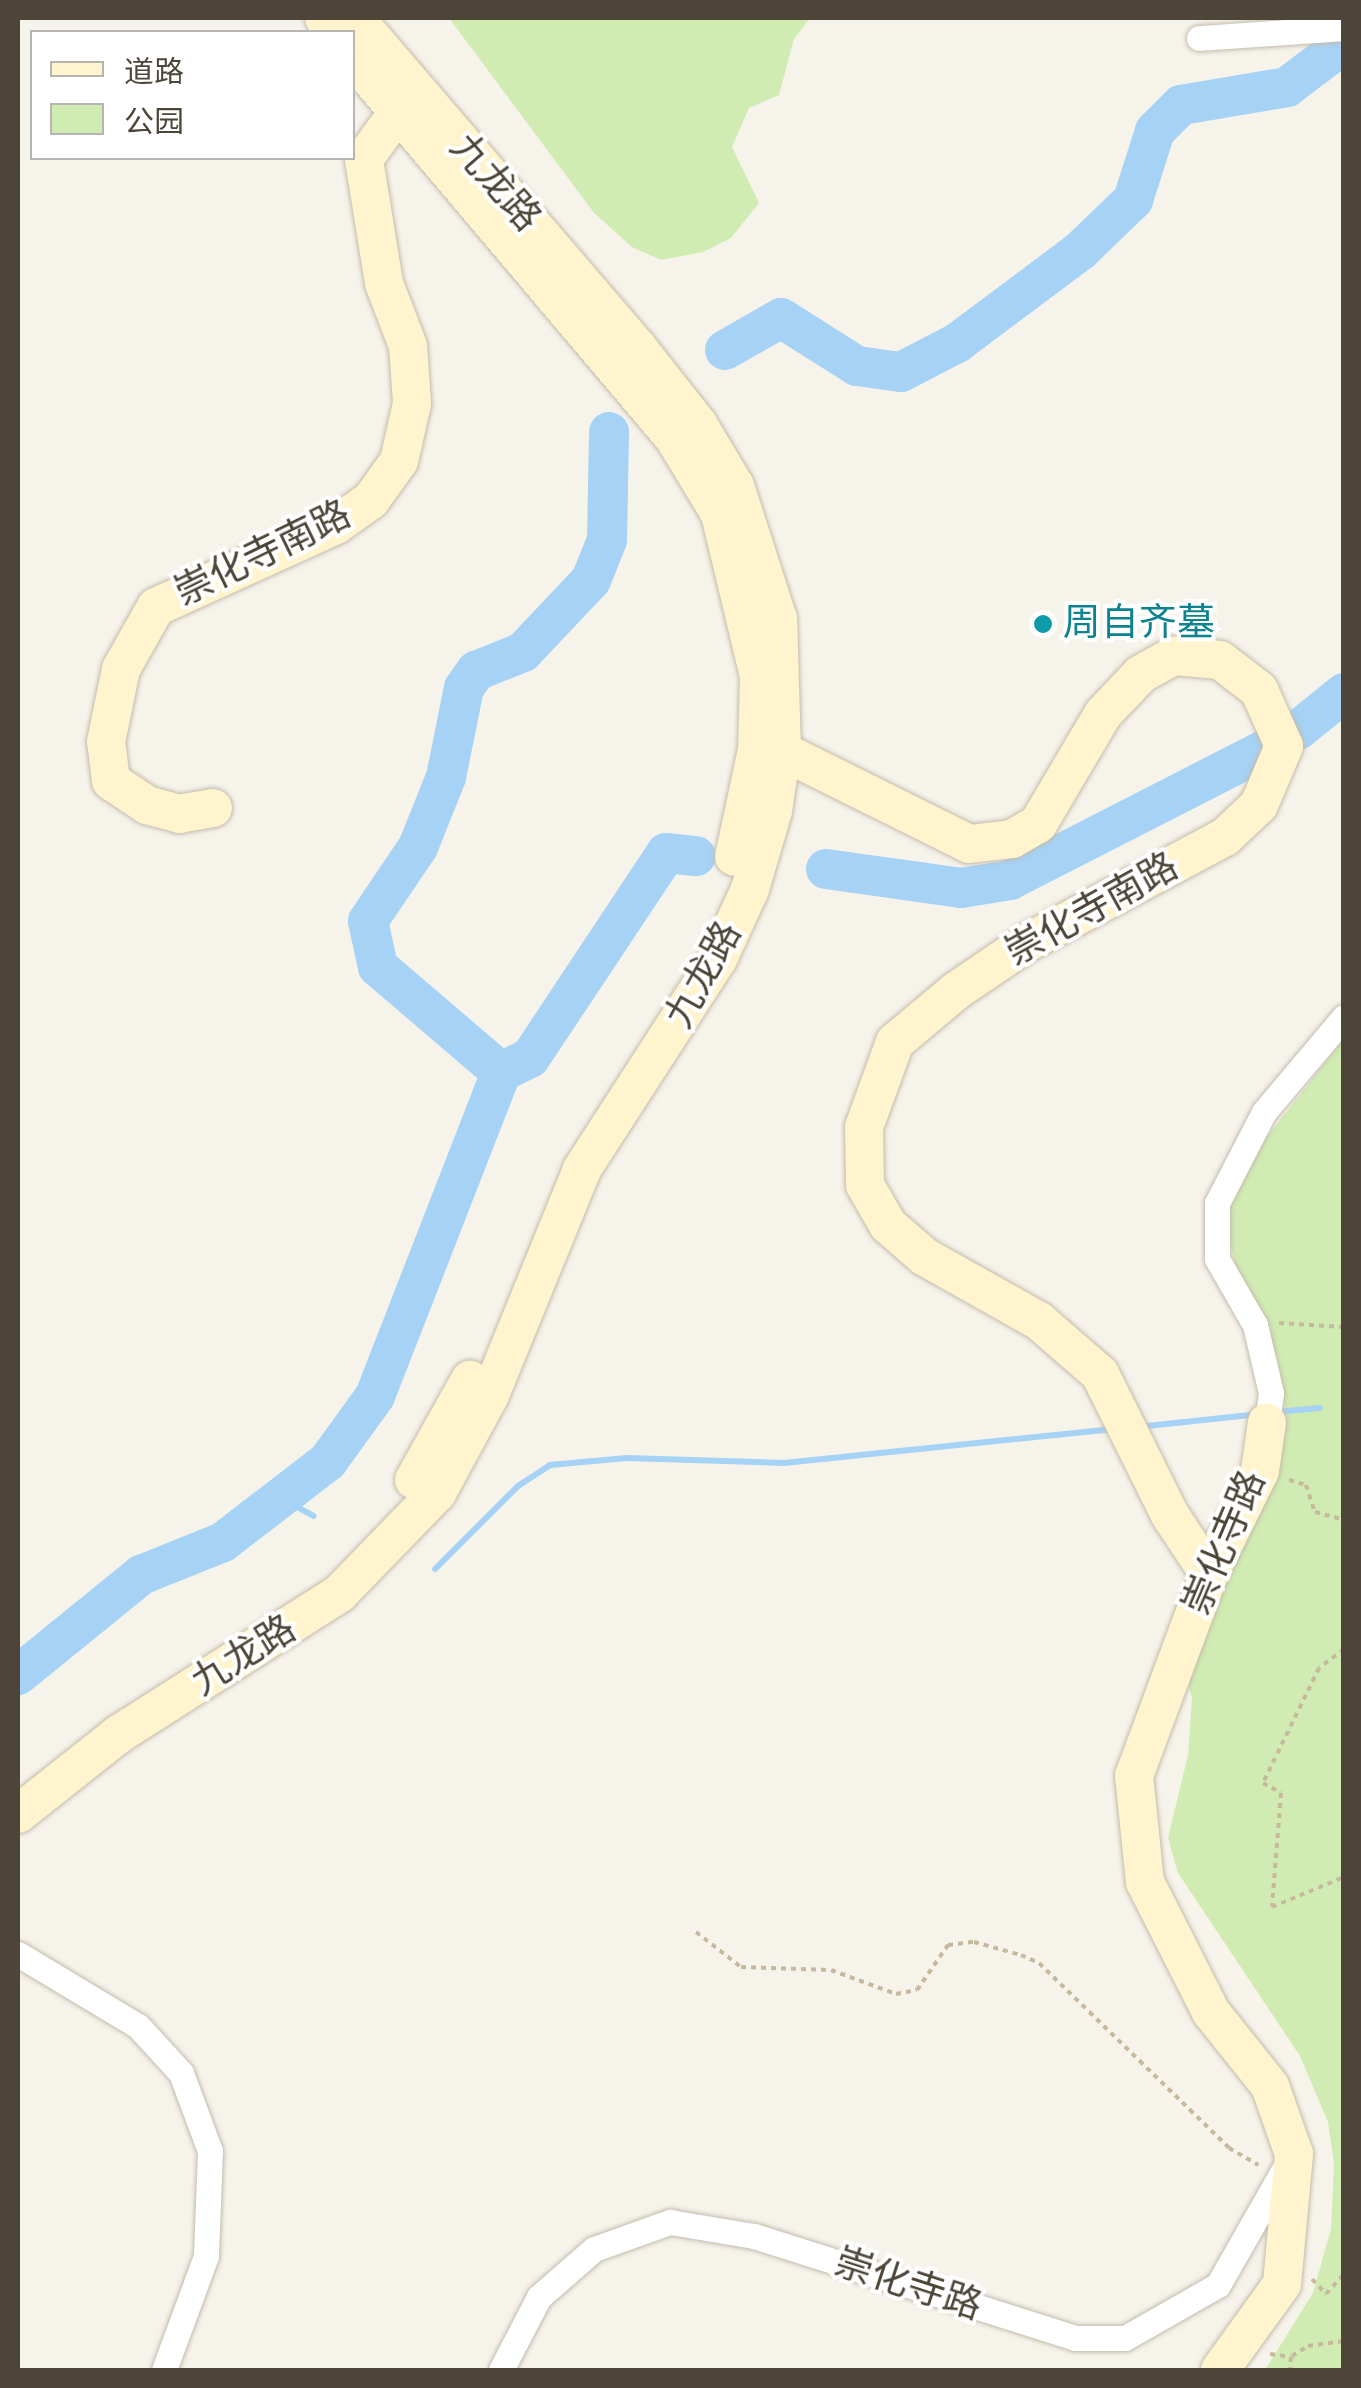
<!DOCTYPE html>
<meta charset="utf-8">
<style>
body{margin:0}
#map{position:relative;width:1361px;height:2388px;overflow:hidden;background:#f6f3eb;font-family:"Sofia Sans Condensed","Noto Sans SC",sans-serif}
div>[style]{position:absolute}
.green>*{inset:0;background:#d0ecb2}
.stream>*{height:6px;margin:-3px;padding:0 3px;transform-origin:3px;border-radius:3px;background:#a5d2f5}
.river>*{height:40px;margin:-20px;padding:0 20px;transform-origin:20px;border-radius:20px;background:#a5d2f5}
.path>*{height:4px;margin-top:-2px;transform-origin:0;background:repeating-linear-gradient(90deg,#c6b99d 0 5px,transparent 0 10px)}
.roads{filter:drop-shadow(0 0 2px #c3bcad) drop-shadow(0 0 2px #c3bcad)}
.street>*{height:25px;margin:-12.5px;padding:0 12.5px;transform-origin:12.5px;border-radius:12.5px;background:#fff}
.secondary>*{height:38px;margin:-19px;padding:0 19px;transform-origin:19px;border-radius:19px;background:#fff4cd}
.dots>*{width:28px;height:28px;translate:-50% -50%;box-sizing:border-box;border:5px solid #fff;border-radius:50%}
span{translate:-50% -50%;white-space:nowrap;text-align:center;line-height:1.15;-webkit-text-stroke:8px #fff;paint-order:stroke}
.street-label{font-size:38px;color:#4c4538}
.culture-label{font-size:38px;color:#0d838f}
.left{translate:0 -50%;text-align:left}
.frame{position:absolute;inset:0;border:20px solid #4c4538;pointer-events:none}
.legend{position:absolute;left:30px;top:30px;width:325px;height:130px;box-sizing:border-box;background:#fff;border:2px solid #b7b5af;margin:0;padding:12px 18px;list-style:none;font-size:30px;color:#4c4538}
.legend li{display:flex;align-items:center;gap:20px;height:50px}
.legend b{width:50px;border:2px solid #b7b5af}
</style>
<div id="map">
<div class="green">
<div style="clip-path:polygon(449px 18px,810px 18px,794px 39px,779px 95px,749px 108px,732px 147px,759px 203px,731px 238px,703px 252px,661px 260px,632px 247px,594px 213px)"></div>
<div style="clip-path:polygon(1343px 1040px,1343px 2370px,1265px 2370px,1313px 2293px,1331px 2229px,1334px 2164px,1328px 2122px,1300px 2056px,1178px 1873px,1168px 1838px,1188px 1755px,1192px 1698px,1186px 1675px,1202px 1625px,1259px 1507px,1285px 1410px,1278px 1359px,1235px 1265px,1221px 1195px)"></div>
</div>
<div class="stream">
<div style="left:1276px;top:1412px;width:44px;rotate:-5.2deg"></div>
<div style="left:1147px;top:1426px;width:113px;rotate:-6.1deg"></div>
<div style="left:281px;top:1498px;width:37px;rotate:29deg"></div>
<div style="left:435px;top:1569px;width:117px;rotate:-45deg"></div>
<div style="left:518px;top:1486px;width:38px;rotate:-33deg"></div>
<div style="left:550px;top:1465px;width:77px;rotate:-5.2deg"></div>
<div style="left:627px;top:1458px;width:157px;rotate:1.8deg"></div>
<div style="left:784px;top:1463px;width:324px;rotate:-5.9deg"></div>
</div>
<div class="river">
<div style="left:725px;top:350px;width:64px;rotate:-29.7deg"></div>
<div style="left:781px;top:318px;width:90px;rotate:32.3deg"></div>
<div style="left:857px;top:366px;width:44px;rotate:7.8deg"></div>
<div style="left:901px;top:372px;width:63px;rotate:-27.4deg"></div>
<div style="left:957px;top:343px;width:154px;rotate:-36.8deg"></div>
<div style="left:1080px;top:251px;width:74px;rotate:-43.9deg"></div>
<div style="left:1133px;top:200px;width:72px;rotate:-72.3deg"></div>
<div style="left:1155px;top:131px;width:37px;rotate:-45deg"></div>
<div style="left:1181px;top:105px;width:108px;rotate:-9.6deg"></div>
<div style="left:1287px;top:87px;width:51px;rotate:-37.1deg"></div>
<div style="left:1298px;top:730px;width:59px;rotate:-38.8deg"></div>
<div style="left:826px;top:869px;width:136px;rotate:8deg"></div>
<div style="left:961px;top:888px;width:50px;rotate:-9.3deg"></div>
<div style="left:1010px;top:880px;width:285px;rotate:-27.1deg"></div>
<div style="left:501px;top:1072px;width:162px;rotate:-139.5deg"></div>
<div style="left:378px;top:967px;width:47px;rotate:-102.3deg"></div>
<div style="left:368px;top:921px;width:89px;rotate:-56deg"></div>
<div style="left:418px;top:847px;width:75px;rotate:-68.2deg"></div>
<div style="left:446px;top:777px;width:91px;rotate:-78.6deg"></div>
<div style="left:464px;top:688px;width:21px;rotate:-55deg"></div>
<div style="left:476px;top:671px;width:51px;rotate:-22deg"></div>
<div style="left:523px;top:652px;width:99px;rotate:-46.6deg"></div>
<div style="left:591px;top:580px;width:43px;rotate:-68.2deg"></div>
<div style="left:607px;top:540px;width:108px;rotate:-88.9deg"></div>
<div style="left:18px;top:1675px;width:159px;rotate:-39.1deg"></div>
<div style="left:141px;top:1575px;width:88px;rotate:-21.9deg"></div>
<div style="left:223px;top:1542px;width:133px;rotate:-37.6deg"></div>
<div style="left:328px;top:1461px;width:80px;rotate:-54.1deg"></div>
<div style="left:375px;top:1396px;width:348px;rotate:-68.7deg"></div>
<div style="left:501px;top:1072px;width:32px;rotate:-26deg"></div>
<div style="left:530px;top:1058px;width:246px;rotate:-56.4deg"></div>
<div style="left:666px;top:853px;width:30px;rotate:6deg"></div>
</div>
<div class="path">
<div style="left:1279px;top:1323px;width:65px;rotate:3.5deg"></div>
<div style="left:1289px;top:1480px;width:18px;rotate:16deg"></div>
<div style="left:1306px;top:1485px;width:28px;rotate:72deg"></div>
<div style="left:1315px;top:1512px;width:30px;rotate:15deg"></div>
<div style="left:1344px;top:1649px;width:31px;rotate:143deg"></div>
<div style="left:1319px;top:1668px;width:128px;rotate:116deg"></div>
<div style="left:1263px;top:1783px;width:21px;rotate:29deg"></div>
<div style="left:1281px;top:1793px;width:114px;rotate:94.5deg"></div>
<div style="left:1272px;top:1907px;width:78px;rotate:-22.6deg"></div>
<div style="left:696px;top:1932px;width:57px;rotate:37.9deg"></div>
<div style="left:741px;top:1967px;width:90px;rotate:1.9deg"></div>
<div style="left:831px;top:1970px;width:69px;rotate:20.3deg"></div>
<div style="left:896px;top:1994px;width:21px;rotate:-11deg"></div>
<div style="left:917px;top:1990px;width:55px;rotate:-55.4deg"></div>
<div style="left:948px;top:1945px;width:26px;rotate:-7deg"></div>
<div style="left:974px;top:1942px;width:49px;rotate:15.5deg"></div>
<div style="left:1021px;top:1955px;width:20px;rotate:24deg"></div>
<div style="left:1039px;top:1963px;width:265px;rotate:44.2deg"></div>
<div style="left:1229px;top:2148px;width:34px;rotate:30deg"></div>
<div style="left:1312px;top:2279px;width:21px;rotate:47deg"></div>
<div style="left:1326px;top:2294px;width:27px;rotate:-48deg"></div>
<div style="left:1270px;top:2354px;width:21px;rotate:8deg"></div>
<div style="left:1291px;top:2357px;width:13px;rotate:94deg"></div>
<div style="left:1292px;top:2356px;width:19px;rotate:-32deg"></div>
<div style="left:1308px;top:2346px;width:36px;rotate:-8deg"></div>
</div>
<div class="roads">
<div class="street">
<div style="left:1199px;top:38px;width:145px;rotate:-3.9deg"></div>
<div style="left:1267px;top:1422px;width:29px;rotate:-82deg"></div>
<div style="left:1271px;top:1393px;width:70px;rotate:-103.2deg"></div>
<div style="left:1255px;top:1325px;width:76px;rotate:-119.9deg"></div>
<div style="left:1217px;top:1259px;width:56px;rotate:-90deg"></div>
<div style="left:1217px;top:1203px;width:102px;rotate:-62.7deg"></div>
<div style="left:1264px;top:1112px;width:124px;rotate:-49.9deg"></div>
<div style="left:18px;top:1954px;width:140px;rotate:31deg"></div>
<div style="left:138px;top:2026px;width:64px;rotate:47.5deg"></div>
<div style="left:181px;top:2073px;width:83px;rotate:69.6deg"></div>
<div style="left:210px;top:2151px;width:105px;rotate:92.2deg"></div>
<div style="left:206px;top:2256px;width:121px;rotate:110.2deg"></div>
<div style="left:501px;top:2370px;width:82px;rotate:-62.5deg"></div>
<div style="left:539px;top:2297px;width:73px;rotate:-41.1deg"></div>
<div style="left:594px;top:2249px;width:81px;rotate:-19.6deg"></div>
<div style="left:670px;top:2222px;width:85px;rotate:9.5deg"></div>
<div style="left:754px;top:2236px;width:337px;rotate:17.6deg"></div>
<div style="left:1075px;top:2338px;width:50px"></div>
<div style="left:1125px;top:2338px;width:107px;rotate:-29.7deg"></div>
<div style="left:1218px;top:2285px;width:139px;rotate:-60.3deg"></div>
</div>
<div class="secondary">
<div style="left:324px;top:18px;width:18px;rotate:52deg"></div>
<div style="left:352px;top:57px;width:499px;rotate:49.8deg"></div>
<div style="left:674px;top:438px;width:89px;rotate:58.8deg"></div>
<div style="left:720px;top:514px;width:167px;rotate:76.5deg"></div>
<div style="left:759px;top:676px;width:74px;rotate:91.5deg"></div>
<div style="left:757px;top:750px;width:109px;rotate:102.1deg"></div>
<div style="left:782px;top:751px;width:209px;rotate:26.4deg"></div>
<div style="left:969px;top:844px;width:43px;rotate:-6.6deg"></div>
<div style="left:1012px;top:839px;width:30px;rotate:-30deg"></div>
<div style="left:1038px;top:824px;width:128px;rotate:-59.4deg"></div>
<div style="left:1103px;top:714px;width:55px;rotate:-46.5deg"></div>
<div style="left:1141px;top:674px;width:38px;rotate:-29deg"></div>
<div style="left:1174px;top:656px;width:46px;rotate:5deg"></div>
<div style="left:1220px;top:660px;width:49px;rotate:37.6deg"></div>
<div style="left:1259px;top:690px;width:61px;rotate:65.9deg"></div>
<div style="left:1284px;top:746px;width:64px;rotate:113deg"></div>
<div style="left:1259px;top:805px;width:47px;rotate:136.7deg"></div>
<div style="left:1225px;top:837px;width:223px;rotate:151.9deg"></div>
<div style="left:1028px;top:942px;width:87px;rotate:145.8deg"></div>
<div style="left:956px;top:991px;width:80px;rotate:140.1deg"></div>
<div style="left:895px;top:1042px;width:90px;rotate:110deg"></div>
<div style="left:864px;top:1127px;width:58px;rotate:89deg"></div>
<div style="left:865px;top:1185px;width:46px;rotate:60.1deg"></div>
<div style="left:888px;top:1225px;width:49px;rotate:40.9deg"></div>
<div style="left:925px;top:1257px;width:131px;rotate:29.3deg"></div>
<div style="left:1039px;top:1321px;width:81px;rotate:41deg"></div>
<div style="left:1100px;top:1374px;width:157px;rotate:63.6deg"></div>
<div style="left:1170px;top:1515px;width:71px;rotate:56.5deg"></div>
<div style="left:213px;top:808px;width:34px;rotate:170deg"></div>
<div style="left:180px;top:814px;width:34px;rotate:-165deg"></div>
<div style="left:147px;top:805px;width:43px;rotate:-146.3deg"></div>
<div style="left:111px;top:781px;width:39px;rotate:-97deg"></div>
<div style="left:106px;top:742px;width:75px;rotate:-78.4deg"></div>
<div style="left:121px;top:669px;width:71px;rotate:-60.6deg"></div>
<div style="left:156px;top:607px;width:198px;rotate:-24.5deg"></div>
<div style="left:336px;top:525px;width:43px;rotate:-35.5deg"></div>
<div style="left:371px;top:500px;width:48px;rotate:-54.3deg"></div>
<div style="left:399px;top:461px;width:58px;rotate:-77.2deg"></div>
<div style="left:412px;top:404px;width:58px;rotate:-93.9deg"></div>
<div style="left:408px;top:346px;width:67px;rotate:-110.9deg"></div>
<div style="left:384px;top:283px;width:126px;rotate:-99.2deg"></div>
<div style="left:364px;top:159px;width:58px;rotate:-54.1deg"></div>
<div style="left:414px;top:1480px;width:115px;rotate:-60.8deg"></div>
<div style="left:18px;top:1814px;width:129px;rotate:-38.4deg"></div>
<div style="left:119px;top:1734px;width:262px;rotate:-32.5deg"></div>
<div style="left:340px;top:1593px;width:139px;rotate:-45.9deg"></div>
<div style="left:437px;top:1493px;width:111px;rotate:-61.6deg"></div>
<div style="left:490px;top:1395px;width:244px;rotate:-67.8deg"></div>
<div style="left:582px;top:1169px;width:250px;rotate:-57.1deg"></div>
<div style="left:718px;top:959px;width:77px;rotate:-65.4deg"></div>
<div style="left:750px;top:889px;width:81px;rotate:-73.6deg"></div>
<div style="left:773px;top:811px;width:61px;rotate:-81.5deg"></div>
<div style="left:782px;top:751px;width:132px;rotate:-91.7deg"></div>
<div style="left:778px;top:619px;width:140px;rotate:-107.9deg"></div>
<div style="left:735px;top:486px;width:72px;rotate:-120.8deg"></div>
<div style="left:698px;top:424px;width:97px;rotate:-128.3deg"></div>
<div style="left:638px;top:348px;width:435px;rotate:-130.6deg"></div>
<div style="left:1220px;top:2370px;width:106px;rotate:-54.2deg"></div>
<div style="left:1282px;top:2284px;width:131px;rotate:-84.7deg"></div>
<div style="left:1294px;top:2154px;width:72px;rotate:-109.4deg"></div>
<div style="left:1270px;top:2086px;width:95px;rotate:-128.6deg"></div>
<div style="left:1211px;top:2012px;width:146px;rotate:-116.9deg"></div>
<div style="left:1145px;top:1882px;width:107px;rotate:-95.9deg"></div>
<div style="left:1134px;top:1776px;width:215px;rotate:-69.6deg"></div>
<div style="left:1209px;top:1574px;width:115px;rotate:-63.7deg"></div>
<div style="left:1260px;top:1471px;width:49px;rotate:-81.9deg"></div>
</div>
</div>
<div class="dots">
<div style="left:1043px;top:624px;background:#0f9aa8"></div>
</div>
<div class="street-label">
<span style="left:495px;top:183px;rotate:49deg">九龙路</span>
<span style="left:263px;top:554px;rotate:-26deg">崇化寺南路</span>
<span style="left:1092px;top:910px;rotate:-29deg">崇化寺南路</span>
<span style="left:704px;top:975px;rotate:-61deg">九龙路</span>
<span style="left:1225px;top:1543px;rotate:-67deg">崇化寺路</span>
<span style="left:244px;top:1656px;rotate:-32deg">九龙路</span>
<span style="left:908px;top:2285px;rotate:18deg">崇化寺路</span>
</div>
<div class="culture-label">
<span class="left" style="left:1063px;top:624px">周自齐墓</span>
</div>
<div class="frame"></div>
<ul class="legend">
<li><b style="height:12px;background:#fff4cd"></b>道路</li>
<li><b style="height:28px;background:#d0ecb2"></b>公园</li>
</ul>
</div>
